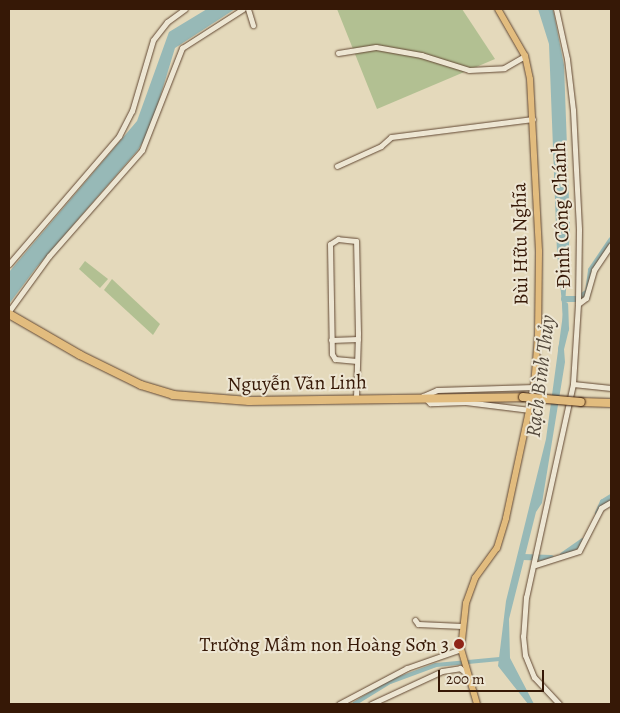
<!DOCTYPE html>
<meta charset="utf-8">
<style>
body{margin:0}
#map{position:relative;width:620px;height:713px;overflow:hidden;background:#e4d9bb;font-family:Alegreya,serif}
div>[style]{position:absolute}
.green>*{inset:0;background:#b2c092}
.water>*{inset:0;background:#97b9b7}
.canal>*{height:4px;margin:-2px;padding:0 2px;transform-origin:2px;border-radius:2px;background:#97b9b7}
.river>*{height:6px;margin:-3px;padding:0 3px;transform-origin:3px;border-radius:3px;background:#97b9b7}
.roads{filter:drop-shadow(0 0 1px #624833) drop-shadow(0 0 1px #624833)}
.minor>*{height:5px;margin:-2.5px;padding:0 2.5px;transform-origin:2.5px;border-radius:2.5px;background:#ede6d3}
.major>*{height:6px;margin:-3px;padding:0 3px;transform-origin:3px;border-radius:3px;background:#e2bc7e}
.highway>*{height:8px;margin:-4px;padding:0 4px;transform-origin:4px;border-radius:4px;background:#e2bc7e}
.bridges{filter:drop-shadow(0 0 1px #361806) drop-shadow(0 0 1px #361806)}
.highway-bridge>*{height:8px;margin:-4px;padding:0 4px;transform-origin:4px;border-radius:4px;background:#e2bc7e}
.dots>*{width:14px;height:14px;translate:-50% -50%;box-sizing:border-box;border:2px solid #ede6d3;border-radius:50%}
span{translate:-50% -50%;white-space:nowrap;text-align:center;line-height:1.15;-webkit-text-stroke:4px #ede6d3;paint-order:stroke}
.street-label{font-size:20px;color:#361806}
.poi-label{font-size:20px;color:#361806}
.right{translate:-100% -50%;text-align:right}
.water-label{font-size:21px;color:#53483b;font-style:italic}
.frame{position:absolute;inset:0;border:10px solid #361806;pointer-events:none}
.scale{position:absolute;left:438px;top:670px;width:106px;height:22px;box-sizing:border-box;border:2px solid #361806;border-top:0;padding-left:6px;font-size:15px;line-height:18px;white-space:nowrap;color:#361806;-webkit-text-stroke:4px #ede6d3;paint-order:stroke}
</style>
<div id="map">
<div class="green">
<div style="clip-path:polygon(337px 9px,462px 9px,495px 59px,377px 109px)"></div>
<div style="clip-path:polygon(85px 261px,108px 279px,100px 288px,79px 269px)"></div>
<div style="clip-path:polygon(112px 279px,160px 324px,153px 335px,104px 290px)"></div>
</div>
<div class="water">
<div style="clip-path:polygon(207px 9px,235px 9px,175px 48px,150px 130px,138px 150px,36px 268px,9px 304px,9px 272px,137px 121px,169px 32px)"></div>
<div style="clip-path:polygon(538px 9px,553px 9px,564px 65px,570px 229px,563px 336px,565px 362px,542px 503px,536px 512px,509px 619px,510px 658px,534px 704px,528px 704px,498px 666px,506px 601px,546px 439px,563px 314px,557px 252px,549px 44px)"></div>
</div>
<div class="canal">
<div style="left:354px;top:704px;width:42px;rotate:-31.4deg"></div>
<div style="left:390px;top:682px;width:49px;rotate:-20.3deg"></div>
<div style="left:436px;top:665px;width:64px;rotate:-5.4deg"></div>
</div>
<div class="river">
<div style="left:564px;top:299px;width:13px"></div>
<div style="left:577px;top:299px;width:13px;rotate:-32deg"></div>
<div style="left:588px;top:292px;width:22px;rotate:-82deg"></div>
<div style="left:591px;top:270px;width:36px;rotate:-56deg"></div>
<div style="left:561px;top:349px;width:21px;rotate:-76deg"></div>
<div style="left:566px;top:329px;width:24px;rotate:-92deg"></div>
<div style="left:598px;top:513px;width:12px;rotate:-66deg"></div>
<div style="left:603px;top:502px;width:9px;rotate:-32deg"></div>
<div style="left:563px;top:555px;width:24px;rotate:-35deg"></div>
<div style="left:523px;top:557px;width:28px;rotate:2deg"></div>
</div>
<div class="roads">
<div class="minor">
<div style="left:248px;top:9px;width:17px;rotate:73deg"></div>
<div style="left:556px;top:9px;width:51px;rotate:77.6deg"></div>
<div style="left:567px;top:59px;width:51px;rotate:83.3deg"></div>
<div style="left:573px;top:110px;width:120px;rotate:87.1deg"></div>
<div style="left:579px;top:230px;width:74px;rotate:90.8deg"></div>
<div style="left:578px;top:304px;width:80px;rotate:93.6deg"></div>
<div style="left:573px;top:384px;width:218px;rotate:102.4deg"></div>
<div style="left:526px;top:597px;width:39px;rotate:94deg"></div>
<div style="left:523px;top:636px;width:19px;rotate:84deg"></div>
<div style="left:525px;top:655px;width:24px;rotate:68deg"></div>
<div style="left:534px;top:677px;width:37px;rotate:47deg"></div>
<div style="left:338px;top:53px;width:38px;rotate:-9deg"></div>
<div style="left:376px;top:47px;width:46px;rotate:10.1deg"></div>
<div style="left:421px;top:55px;width:50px;rotate:17.4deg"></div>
<div style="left:469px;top:70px;width:35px;rotate:-3deg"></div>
<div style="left:504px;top:68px;width:24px;rotate:-30deg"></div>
<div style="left:337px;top:166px;width:48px;rotate:-24.4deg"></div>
<div style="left:381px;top:146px;width:13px;rotate:-42deg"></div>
<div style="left:391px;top:137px;width:143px;rotate:-7.2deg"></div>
<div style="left:9px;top:264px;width:169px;rotate:-49.3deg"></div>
<div style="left:119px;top:136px;width:28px;rotate:-63deg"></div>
<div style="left:132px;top:111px;width:74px;rotate:-73.5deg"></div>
<div style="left:153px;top:40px;width:23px;rotate:-52deg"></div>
<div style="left:167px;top:22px;width:22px;rotate:-36deg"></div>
<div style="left:578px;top:304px;width:10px;rotate:-37deg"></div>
<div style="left:586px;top:298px;width:29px;rotate:-74deg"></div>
<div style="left:594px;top:270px;width:30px;rotate:-56deg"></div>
<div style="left:9px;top:311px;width:68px;rotate:-54deg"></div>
<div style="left:49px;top:256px;width:141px;rotate:-48.7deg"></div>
<div style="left:142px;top:150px;width:110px;rotate:-68.6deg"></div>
<div style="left:182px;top:48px;width:72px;rotate:-32.6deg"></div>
<div style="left:331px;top:340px;width:27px;rotate:-2deg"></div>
<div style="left:573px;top:384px;width:38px;rotate:6deg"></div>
<div style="left:356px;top:398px;width:65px;rotate:-88.2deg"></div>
<div style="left:358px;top:333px;width:92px;rotate:-91.2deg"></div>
<div style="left:356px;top:241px;width:18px;rotate:-174deg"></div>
<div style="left:338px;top:239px;width:9px;rotate:148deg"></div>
<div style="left:330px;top:244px;width:110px;rotate:89deg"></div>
<div style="left:332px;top:354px;width:6px;rotate:59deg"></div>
<div style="left:335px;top:359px;width:22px;rotate:5deg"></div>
<div style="left:530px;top:410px;width:65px;rotate:-173deg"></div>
<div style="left:465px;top:402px;width:35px;rotate:178deg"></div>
<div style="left:430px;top:403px;width:10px;rotate:-135deg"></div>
<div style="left:423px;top:396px;width:15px;rotate:-23deg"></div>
<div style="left:437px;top:390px;width:97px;rotate:-1.8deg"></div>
<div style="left:535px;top:565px;width:46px;rotate:-17.7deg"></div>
<div style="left:579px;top:551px;width:48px;rotate:-62.9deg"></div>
<div style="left:601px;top:508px;width:12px;rotate:-31deg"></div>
<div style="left:415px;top:620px;width:5px;rotate:53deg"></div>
<div style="left:418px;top:624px;width:44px;rotate:2.6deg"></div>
<div style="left:339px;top:704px;width:77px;rotate:-27.9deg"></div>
<div style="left:407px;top:668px;width:57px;rotate:-19.4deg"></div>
<div style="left:371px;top:704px;width:78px;rotate:-24.9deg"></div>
<div style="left:442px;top:671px;width:18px;rotate:-9deg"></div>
<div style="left:460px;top:668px;width:9px;rotate:41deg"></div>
</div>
<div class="major">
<div style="left:477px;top:704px;width:57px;rotate:-106.2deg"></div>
<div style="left:461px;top:649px;width:46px;rotate:-83.8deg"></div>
<div style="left:466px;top:603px;width:27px;rotate:-70deg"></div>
<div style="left:475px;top:578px;width:37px;rotate:-54deg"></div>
<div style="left:497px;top:548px;width:31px;rotate:-73deg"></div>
<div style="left:506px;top:518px;width:134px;rotate:-77.9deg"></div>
<div style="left:534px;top:387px;width:52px;rotate:-85.6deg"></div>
<div style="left:538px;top:335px;width:84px;rotate:-89.3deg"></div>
<div style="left:539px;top:251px;width:172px;rotate:-93deg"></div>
<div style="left:530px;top:79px;width:24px;rotate:-102deg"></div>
<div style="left:525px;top:56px;width:54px;rotate:-119.9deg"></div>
</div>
<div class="highway">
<div style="left:9px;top:314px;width:82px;rotate:30deg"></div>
<div style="left:80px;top:355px;width:68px;rotate:26.2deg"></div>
<div style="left:141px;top:385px;width:34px;rotate:17deg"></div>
<div style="left:173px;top:395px;width:76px;rotate:4.5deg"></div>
<div style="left:249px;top:401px;width:274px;rotate:-0.8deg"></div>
<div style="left:581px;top:402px;width:30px;rotate:2deg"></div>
</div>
</div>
<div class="bridges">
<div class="highway-bridge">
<div style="left:523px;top:397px;width:58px;rotate:4.9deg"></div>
</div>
</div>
<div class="dots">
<div style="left:459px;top:644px;background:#8f2418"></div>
</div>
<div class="street-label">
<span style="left:561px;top:215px;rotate:-92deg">Đinh Công Chánh</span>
<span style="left:520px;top:244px;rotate:-91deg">Bùi Hữu Nghĩa</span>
<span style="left:297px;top:383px;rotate:-1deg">Nguyễn Văn Linh</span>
</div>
<div class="poi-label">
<span class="right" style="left:449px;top:644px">Trường Mầm non Hoàng Sơn 3</span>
</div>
<div class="water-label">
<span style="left:540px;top:376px;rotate:-83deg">Rạch Bình Thủy</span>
</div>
<div class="frame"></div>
<div class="scale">200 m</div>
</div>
